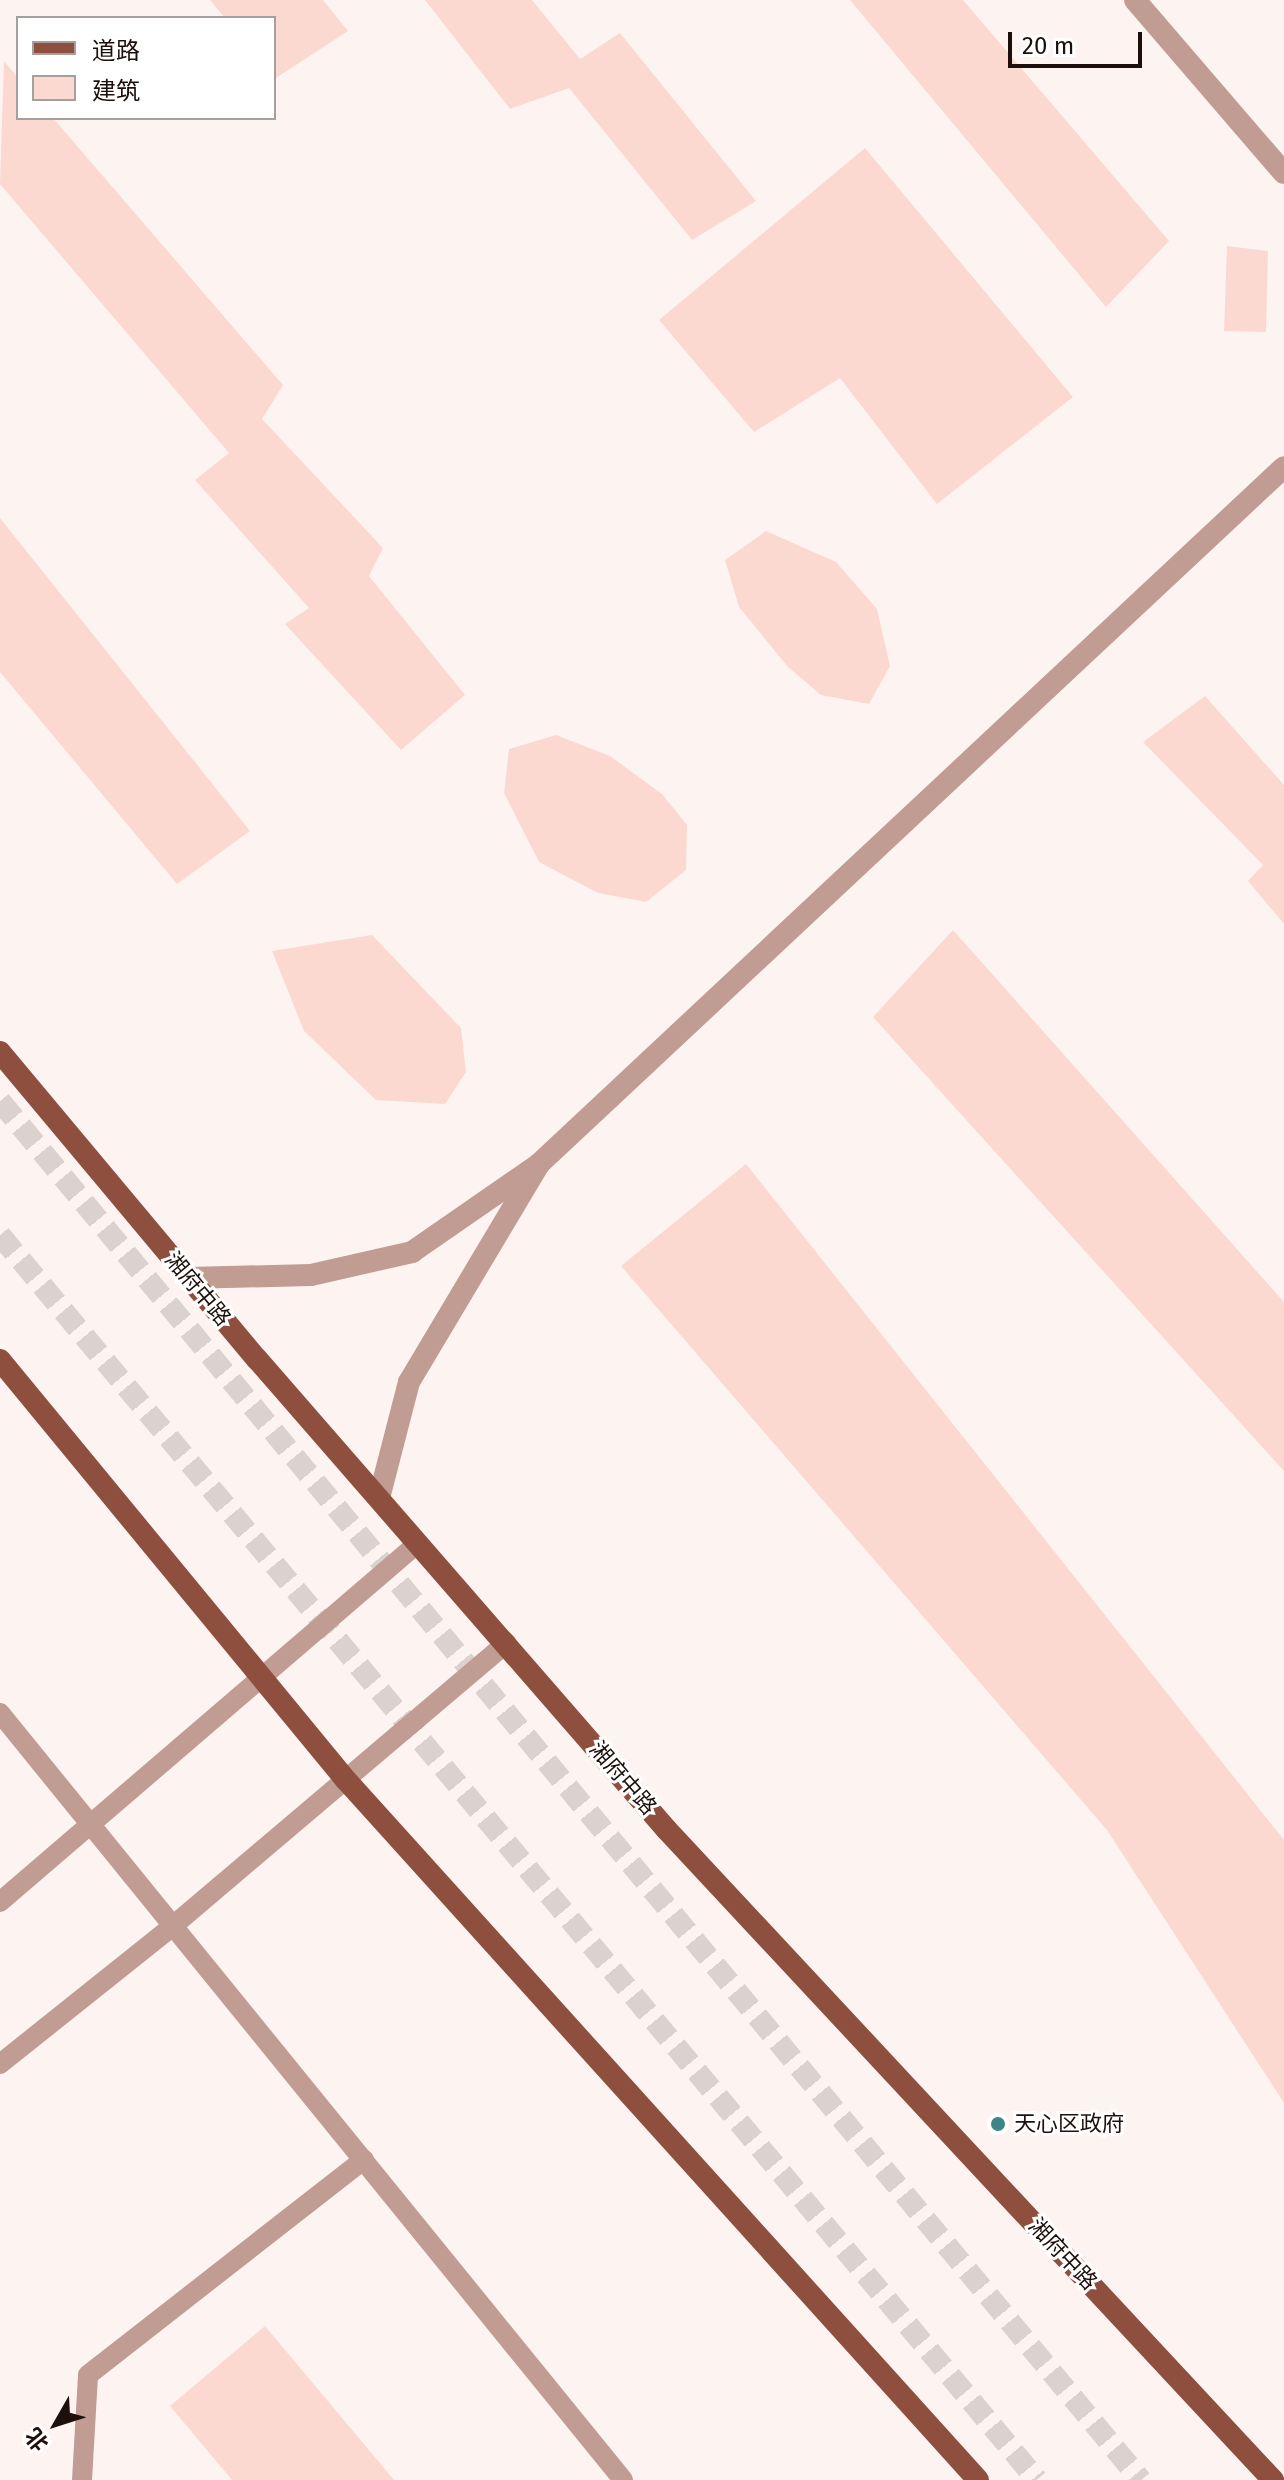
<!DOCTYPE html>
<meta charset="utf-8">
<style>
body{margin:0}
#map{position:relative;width:1284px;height:2480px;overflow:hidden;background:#fdf4f2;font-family:"Fira Sans","Noto Sans SC",sans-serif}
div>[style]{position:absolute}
.building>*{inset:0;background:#fbd9d1}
.trunk-tunnel>*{height:22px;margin-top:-11px;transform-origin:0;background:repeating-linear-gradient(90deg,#dbd2d0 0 22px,transparent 0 33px)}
.service>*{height:20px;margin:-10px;padding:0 10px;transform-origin:10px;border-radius:10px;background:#c19c92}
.tertiary>*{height:22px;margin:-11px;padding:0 11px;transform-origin:11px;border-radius:11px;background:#c19c92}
.primary>*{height:22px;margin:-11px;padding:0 11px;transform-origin:11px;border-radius:11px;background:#8e4f3f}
.dots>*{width:22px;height:22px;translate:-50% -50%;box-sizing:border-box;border:4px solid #fff;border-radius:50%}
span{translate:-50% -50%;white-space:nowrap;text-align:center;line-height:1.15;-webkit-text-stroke:6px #fff;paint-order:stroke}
.street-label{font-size:22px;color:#1d0f0c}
.poi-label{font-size:22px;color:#1d0f0c}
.left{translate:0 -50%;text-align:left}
.legend{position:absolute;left:16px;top:16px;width:260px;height:104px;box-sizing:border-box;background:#fff;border:2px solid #a59f9e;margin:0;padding:10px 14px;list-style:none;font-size:24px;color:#1d0f0c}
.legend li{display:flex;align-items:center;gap:16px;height:40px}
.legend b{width:40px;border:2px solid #a59f9e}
.north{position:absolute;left:16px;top:2384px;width:80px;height:80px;-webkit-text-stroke:6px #fff;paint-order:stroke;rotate:231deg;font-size:22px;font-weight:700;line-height:32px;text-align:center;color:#1d0f0c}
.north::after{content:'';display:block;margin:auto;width:28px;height:36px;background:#1d0f0c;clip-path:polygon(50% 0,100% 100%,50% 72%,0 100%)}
.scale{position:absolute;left:1008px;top:32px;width:134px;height:36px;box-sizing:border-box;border:4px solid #1d0f0c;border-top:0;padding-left:10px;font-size:24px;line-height:28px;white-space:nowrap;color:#1d0f0c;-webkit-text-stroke:6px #fff;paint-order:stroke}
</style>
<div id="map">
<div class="building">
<div style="clip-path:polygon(210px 0,323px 0,348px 31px,276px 78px,274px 18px,225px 18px)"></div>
<div style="clip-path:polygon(425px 0,532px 0,580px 59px,620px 33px,756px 201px,692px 240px,569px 88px,510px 109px)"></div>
<div style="clip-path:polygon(850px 0,963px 0,1169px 241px,1106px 307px)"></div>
<div style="clip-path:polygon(4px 61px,18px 78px,18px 118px,53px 118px,283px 385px,262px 419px,383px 548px,369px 576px,465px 695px,401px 750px,285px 624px,309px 608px,195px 480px,229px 453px,0 184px)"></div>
<div style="clip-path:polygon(865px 148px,1073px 397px,937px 504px,840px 378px,754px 432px,659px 320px)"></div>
<div style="clip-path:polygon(1227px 246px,1268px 251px,1266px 332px,1224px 331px)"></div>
<div style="clip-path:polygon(0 518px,250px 831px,177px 884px,0 672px)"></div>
<div style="clip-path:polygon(766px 531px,836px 562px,877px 609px,890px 666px,869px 704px,821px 695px,788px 667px,739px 607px,725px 560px)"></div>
<div style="clip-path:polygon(1205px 696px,1284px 785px,1284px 924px,1248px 881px,1263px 865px,1143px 742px)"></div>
<div style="clip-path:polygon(556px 735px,610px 756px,662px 794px,687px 825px,686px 870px,646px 902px,598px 893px,539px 862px,504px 793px,509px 749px)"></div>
<div style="clip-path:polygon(953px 930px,1284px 1302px,1284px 1471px,873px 1017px)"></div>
<div style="clip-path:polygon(372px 935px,461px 1028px,466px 1072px,445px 1104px,376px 1100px,304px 1031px,272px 951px)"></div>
<div style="clip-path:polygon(746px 1164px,1284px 1840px,1284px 2103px,1107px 1830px,621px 1266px)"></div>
<div style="clip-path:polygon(265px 2326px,394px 2480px,232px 2480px,170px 2406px)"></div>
</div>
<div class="trunk-tunnel">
<div style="left:0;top:1101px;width:1790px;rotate:50.4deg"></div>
<div style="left:0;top:1235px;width:1620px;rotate:50.21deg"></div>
</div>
<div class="service">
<div style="left:0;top:1713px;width:988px;rotate:50.91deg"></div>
<div style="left:0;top:1902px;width:551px;rotate:-40.66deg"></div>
<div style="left:0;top:2064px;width:223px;rotate:-38.6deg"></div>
<div style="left:174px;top:1925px;width:436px;rotate:-40.3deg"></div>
<div style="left:82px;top:2480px;width:105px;rotate:-86.7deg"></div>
<div style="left:88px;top:2375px;width:350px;rotate:-38deg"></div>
</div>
<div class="tertiary">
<div style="left:1135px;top:0;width:228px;rotate:49.3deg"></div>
<div style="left:539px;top:1164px;width:1020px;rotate:-43.09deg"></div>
<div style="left:189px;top:1278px;width:122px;rotate:-1.4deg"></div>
<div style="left:311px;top:1275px;width:104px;rotate:-12.8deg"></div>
<div style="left:412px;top:1252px;width:155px;rotate:-34.7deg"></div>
<div style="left:539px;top:1164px;width:254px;rotate:120.8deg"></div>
<div style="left:409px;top:1382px;width:120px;rotate:104.5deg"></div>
</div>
<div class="primary">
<div style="left:0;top:1052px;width:400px;rotate:50.1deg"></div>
<div style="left:257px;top:1359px;width:624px;rotate:48.96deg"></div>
<div style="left:667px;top:1830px;width:889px;rotate:47.01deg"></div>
<div style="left:0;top:1360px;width:544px;rotate:50.52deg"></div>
<div style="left:346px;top:1780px;width:943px;rotate:47.92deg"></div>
</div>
<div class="dots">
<div style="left:998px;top:2124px;background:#3d8587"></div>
</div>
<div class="street-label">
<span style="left:198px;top:1289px;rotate:50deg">湘府中路</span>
<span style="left:623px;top:1778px;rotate:49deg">湘府中路</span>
<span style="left:1063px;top:2254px;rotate:47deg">湘府中路</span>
</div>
<div class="poi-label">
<span class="left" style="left:1014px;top:2124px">天心区政府</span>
</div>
<ul class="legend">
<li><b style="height:10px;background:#8e4f3f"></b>道路</li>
<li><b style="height:22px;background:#fbd9d1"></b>建筑</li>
</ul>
<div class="north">北</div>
<div class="scale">20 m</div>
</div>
